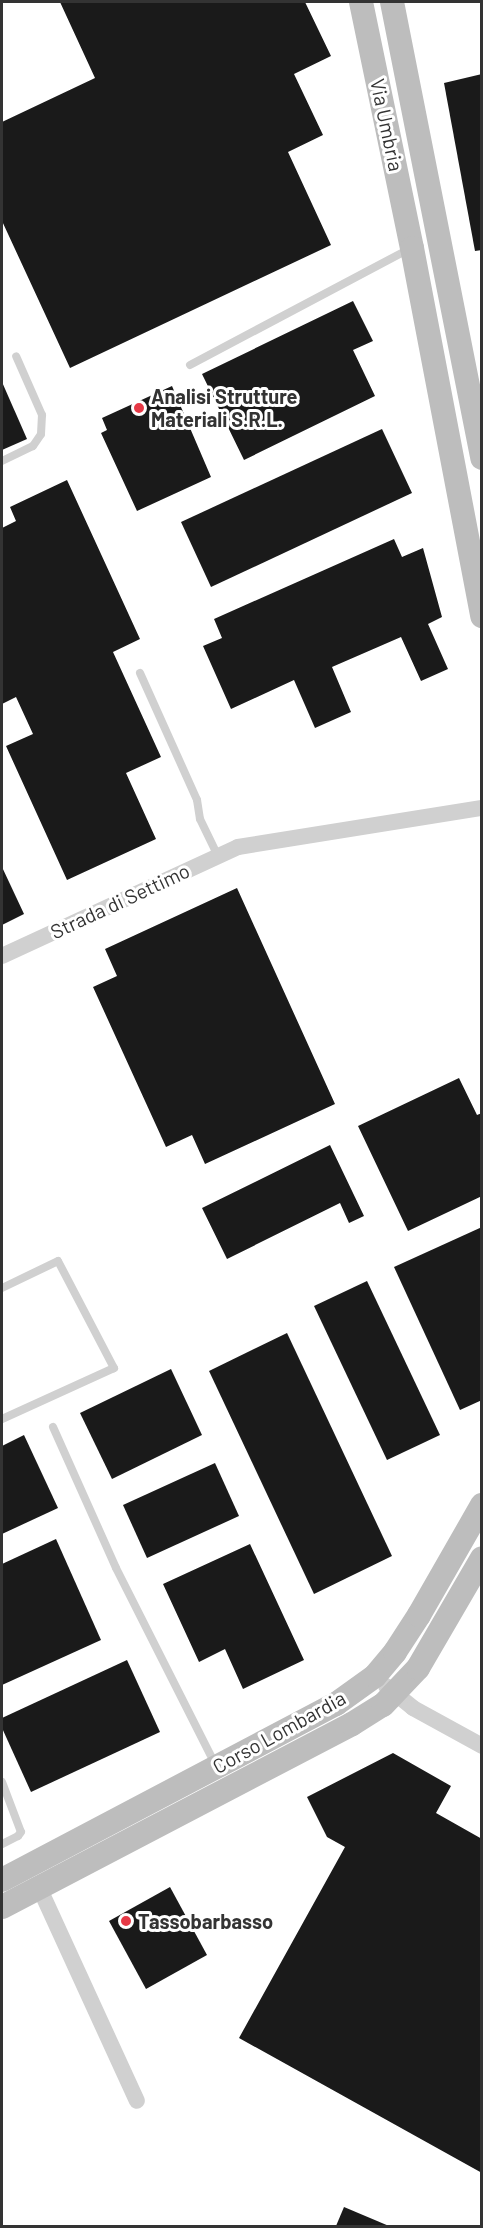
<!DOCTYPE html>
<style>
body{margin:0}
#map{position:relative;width:483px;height:2228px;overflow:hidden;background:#fff;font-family:Barlow,sans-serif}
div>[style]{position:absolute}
.building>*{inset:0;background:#1a1a1a}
.lane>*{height:8px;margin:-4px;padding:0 4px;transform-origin:4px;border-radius:4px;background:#d0d0d0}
.street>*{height:16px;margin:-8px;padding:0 8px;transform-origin:8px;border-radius:8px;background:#d0d0d0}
.secondary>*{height:24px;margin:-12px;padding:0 12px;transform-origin:12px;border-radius:12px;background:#bdbdbd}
.dots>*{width:16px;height:16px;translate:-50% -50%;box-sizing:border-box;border:3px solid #fff;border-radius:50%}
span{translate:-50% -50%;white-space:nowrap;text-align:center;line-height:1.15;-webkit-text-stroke:6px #fff;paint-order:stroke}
.street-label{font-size:20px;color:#333}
.poi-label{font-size:20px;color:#333;font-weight:700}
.left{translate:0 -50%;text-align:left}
.frame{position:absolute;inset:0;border:3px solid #333;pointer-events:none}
</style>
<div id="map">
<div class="building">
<div style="clip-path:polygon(60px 2px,305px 2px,331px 56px,294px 74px,323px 135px,288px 152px,331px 245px,70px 368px,2px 221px,2px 122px,95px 78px)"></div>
<div style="clip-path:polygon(482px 74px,482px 250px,475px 251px,444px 83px)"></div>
<div style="clip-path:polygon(353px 301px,373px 341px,353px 350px,375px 396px,244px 460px,202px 374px)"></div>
<div style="clip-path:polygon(2px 382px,27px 439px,2px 450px)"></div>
<div style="clip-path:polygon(172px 386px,211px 477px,137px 511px,101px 433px,107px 430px,102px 418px)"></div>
<div style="clip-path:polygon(382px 429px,412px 493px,211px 587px,181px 522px)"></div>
<div style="clip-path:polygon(67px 480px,140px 639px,113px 652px,161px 757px,126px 773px,156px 839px,67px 880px,6px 746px,33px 734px,16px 697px,2px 704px,2px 528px,16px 521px,10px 507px)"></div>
<div style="clip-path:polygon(394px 539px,402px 557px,423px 548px,442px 617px,428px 624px,448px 669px,421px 681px,401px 637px,332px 667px,351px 712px,315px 728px,294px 680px,231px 709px,203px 646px,222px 638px,214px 619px)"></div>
<div style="clip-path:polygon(2px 867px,24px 914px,2px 925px)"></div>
<div style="clip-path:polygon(237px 888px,335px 1104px,205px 1164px,192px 1135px,166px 1147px,93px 987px,117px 976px,105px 949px)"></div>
<div style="clip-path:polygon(459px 1078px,477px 1115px,482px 1113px,482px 1196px,408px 1231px,358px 1126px)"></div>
<div style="clip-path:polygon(330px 1145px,364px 1216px,349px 1223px,340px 1203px,227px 1259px,202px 1208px)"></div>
<div style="clip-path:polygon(482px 1227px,482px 1400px,460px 1410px,394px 1267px)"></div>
<div style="clip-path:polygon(367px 1281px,440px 1435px,387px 1460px,314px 1306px)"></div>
<div style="clip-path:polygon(287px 1333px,392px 1556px,314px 1594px,209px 1371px)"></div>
<div style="clip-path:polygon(171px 1369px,202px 1435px,112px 1479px,80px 1413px)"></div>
<div style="clip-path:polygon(24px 1435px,58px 1508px,2px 1534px,2px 1446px)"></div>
<div style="clip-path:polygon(215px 1463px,239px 1516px,147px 1558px,123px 1505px)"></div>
<div style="clip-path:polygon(56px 1539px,101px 1640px,2px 1685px,2px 1564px)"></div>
<div style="clip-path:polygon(250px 1544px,304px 1660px,243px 1689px,225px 1649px,199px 1662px,163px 1584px)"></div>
<div style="clip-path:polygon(127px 1660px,160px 1732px,31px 1792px,2px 1728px,2px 1718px)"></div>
<div style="clip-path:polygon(393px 1753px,451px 1786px,436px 1813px,482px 1839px,482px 2173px,239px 2038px,345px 1847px,327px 1837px,307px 1797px)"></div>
<div style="clip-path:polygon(170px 1887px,207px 1955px,146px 1989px,109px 1921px)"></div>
<div style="clip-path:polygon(344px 2207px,389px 2226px,336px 2226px)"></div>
</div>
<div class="lane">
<div style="left:190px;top:365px;width:248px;rotate:-27.9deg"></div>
<div style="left:2px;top:461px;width:34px;rotate:-26deg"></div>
<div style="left:33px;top:446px;width:14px;rotate:-56deg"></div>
<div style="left:41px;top:434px;width:19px;rotate:-87deg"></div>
<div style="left:42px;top:415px;width:64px;rotate:-113.8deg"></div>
<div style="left:140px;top:673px;width:139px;rotate:65.8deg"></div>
<div style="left:197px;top:800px;width:19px;rotate:81deg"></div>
<div style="left:200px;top:819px;width:41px;rotate:64.1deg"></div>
<div style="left:2px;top:1288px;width:62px;rotate:-25.7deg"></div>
<div style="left:58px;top:1261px;width:121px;rotate:62.4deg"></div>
<div style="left:114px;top:1368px;width:123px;rotate:155.5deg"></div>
<div style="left:53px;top:1427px;width:154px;rotate:65.9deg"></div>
<div style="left:116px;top:1568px;width:222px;rotate:63.2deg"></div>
<div style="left:2px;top:1782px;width:53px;rotate:69.2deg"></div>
<div style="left:21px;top:1832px;width:5px;rotate:127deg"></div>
<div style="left:18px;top:1836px;width:18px;rotate:153deg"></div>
</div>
<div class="street">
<div style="left:2px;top:956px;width:260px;rotate:-24.8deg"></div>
<div style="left:238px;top:847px;width:247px;rotate:-9.1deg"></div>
<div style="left:386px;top:1686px;width:35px;rotate:39deg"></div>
<div style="left:413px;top:1708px;width:79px;rotate:28.8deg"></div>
<div style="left:39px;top:1887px;width:235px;rotate:65.4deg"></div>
</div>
<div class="secondary">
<div style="left:361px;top:2px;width:251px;rotate:78.3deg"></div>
<div style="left:412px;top:248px;width:375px;rotate:79.2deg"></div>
<div style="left:392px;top:2px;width:465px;rotate:78.8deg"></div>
<div style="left:2px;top:1880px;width:378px;rotate:-27.8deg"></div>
<div style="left:336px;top:1704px;width:48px;rotate:-35.7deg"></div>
<div style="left:375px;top:1676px;width:31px;rotate:-50deg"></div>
<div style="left:395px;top:1652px;width:44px;rotate:-57deg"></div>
<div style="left:419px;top:1615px;width:127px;rotate:-60.2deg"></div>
<div style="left:2px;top:1907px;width:395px;rotate:-27.6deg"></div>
<div style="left:352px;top:1724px;width:36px;rotate:-32deg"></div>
<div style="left:383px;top:1705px;width:51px;rotate:-46.6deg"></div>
<div style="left:418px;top:1668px;width:127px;rotate:-59.8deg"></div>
</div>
<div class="dots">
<div style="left:139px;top:408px;background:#e63946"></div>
<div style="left:126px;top:1921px;background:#e63946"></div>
</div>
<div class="street-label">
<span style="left:387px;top:125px;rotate:78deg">Via Umbria</span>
<span style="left:120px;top:901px;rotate:-25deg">Strada di Settimo</span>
<span style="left:279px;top:1732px;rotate:-29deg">Corso Lombardia</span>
</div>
<div class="poi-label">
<span class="left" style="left:151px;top:408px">Analisi Strutture<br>Materiali S.R.L.</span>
<span class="left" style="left:138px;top:1921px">Tassobarbasso</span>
</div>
<div class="frame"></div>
</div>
